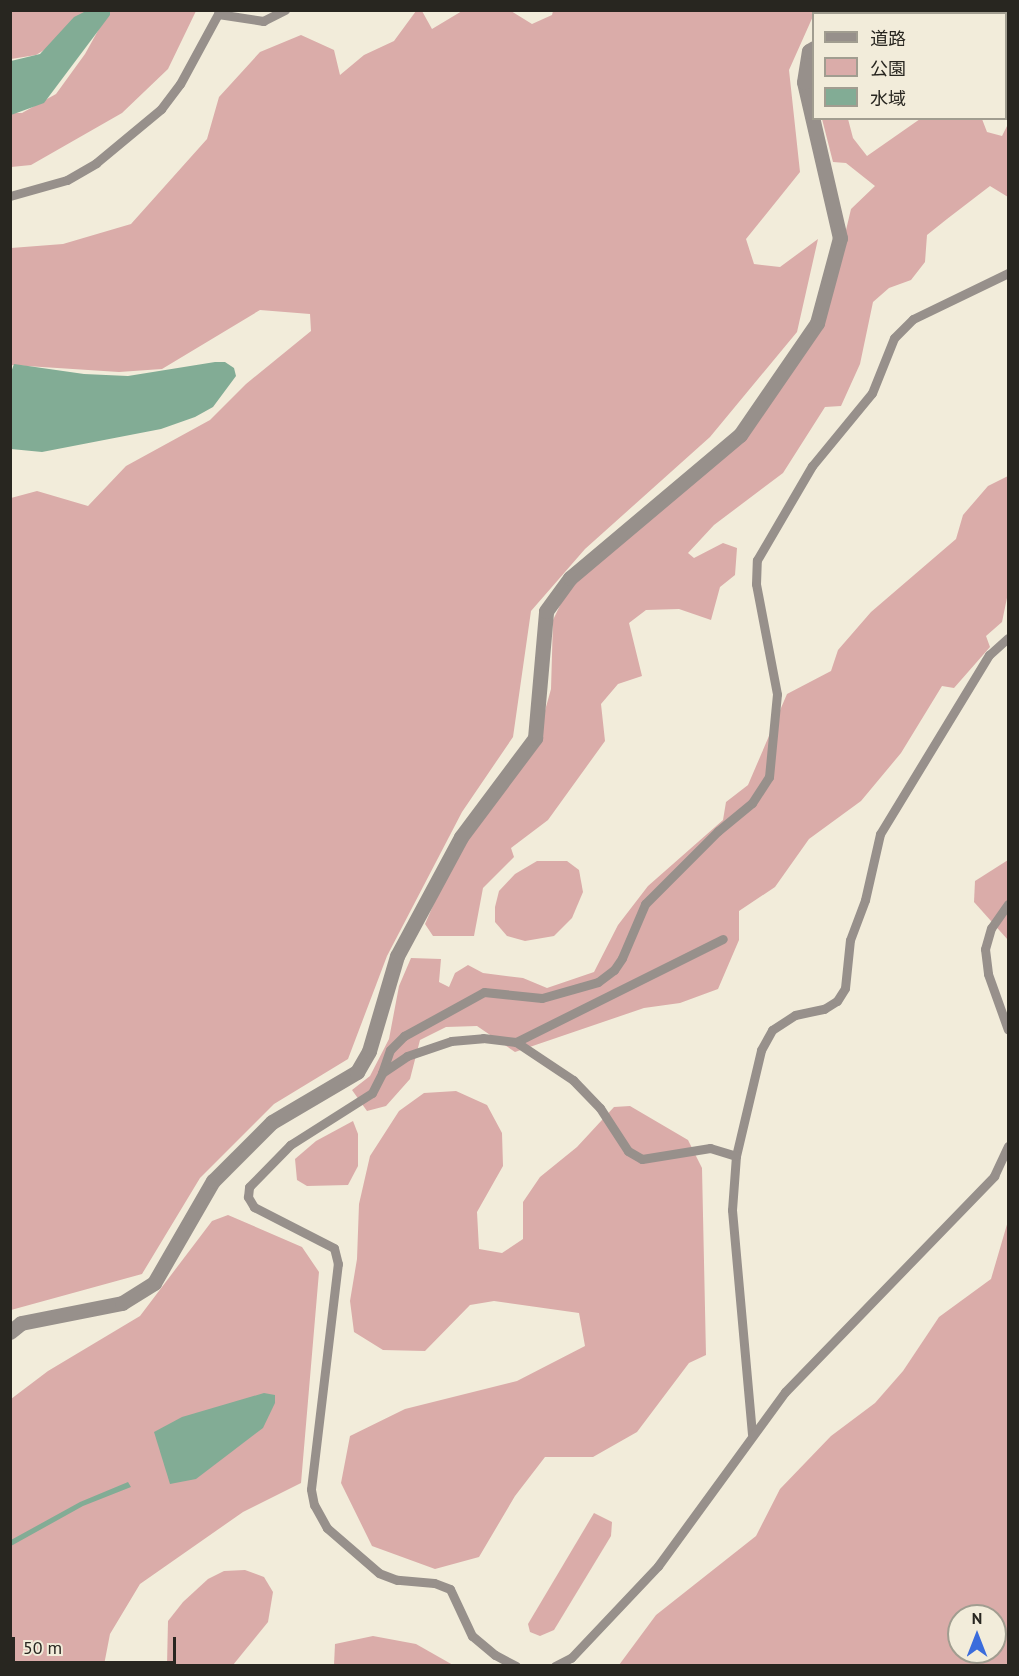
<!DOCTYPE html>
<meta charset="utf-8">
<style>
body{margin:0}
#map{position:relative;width:1019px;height:1676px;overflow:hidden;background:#f2ecda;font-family:"PT Sans","Noto Sans JP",sans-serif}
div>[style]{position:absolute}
.green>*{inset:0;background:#daaca9}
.water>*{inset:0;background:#82ac95}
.service>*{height:9px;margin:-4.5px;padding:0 4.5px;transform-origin:4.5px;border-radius:4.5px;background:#97908b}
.minor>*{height:15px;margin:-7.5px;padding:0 7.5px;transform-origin:7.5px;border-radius:7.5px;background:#97908b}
span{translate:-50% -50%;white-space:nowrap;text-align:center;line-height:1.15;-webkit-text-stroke:5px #f2ecda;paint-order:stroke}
.frame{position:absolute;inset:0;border:12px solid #282620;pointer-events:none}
.legend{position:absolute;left:812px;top:12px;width:195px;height:108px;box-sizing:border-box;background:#f2ecda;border:2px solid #a19d90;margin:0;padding:8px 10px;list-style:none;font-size:18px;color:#282620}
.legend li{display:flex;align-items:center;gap:12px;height:30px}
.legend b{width:30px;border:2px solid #a19d90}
.north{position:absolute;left:947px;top:1604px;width:60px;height:60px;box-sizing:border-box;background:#f2ecda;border:2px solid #a19d90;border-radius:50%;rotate:0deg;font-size:16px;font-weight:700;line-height:24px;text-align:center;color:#282620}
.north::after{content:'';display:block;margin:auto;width:21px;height:27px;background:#3a6cdc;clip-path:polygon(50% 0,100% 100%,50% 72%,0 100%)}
.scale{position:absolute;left:12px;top:1637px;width:164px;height:27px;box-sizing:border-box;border:3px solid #282620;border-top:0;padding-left:8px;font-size:18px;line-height:21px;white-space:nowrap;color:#282620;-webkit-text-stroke:4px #f2ecda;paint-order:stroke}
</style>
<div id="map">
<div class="green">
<div style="clip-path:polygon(10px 11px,91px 11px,76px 17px,49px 47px,36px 55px,11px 59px)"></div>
<div style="clip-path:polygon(109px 11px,196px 11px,168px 69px,122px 113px,31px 165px,11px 167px,11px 113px,22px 113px,56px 94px,85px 54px)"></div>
<div style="clip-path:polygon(416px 11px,422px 11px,432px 29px,462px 11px,511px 11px,532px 24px,552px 15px,553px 11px,823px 11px,814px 14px,789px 70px,800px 172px,746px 239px,754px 264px,780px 267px,818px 239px,797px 332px,710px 437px,585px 549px,531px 611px,513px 737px,462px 812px,387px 956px,348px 1059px,274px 1104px,200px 1178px,142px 1274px,11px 1310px,11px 498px,37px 491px,88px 506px,126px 466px,210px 420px,246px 384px,311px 331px,310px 314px,260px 310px,162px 369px,119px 372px,11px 365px,11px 248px,63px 244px,131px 224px,207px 139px,219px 97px,260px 52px,301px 35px,334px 50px,340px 75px,364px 55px,394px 41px)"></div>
<div style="clip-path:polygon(822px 119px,848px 119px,853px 138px,867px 156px,920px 119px,982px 119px,987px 132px,1002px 136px,1008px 124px,1008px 197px,990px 186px,947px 219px,927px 235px,925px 262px,911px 280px,889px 288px,873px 302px,860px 364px,841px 406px,825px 407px,783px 473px,714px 525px,688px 553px,694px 558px,723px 543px,737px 548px,735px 575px,720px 587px,711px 620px,679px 609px,646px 610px,629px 623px,642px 676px,618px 684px,601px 704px,605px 741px,548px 820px,511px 848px,514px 857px,483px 888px,474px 936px,433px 936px,425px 924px,453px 860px,534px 750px,551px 689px,553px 620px,564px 597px,580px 577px,746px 438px,824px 323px,851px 209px,875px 186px,846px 163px,833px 162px)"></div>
<div style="clip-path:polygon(1008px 476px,1008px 593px,1002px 622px,986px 636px,990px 647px,954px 688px,942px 686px,901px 753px,861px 801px,809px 839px,775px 887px,739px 911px,739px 940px,718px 989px,680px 1003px,644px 1008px,515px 1052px,477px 1026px,446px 1027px,420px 1040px,410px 1079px,386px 1106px,367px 1111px,352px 1090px,370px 1076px,389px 1039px,399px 986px,411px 958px,441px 959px,439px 982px,449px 987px,455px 973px,468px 965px,483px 973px,523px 978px,547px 988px,594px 972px,618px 925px,648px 886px,723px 820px,726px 802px,748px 785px,787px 694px,831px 671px,838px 650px,871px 612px,956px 539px,963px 515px,988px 486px)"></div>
<div style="clip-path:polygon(1008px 860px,1008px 940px,974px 902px,975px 881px)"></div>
<div style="clip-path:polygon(537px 861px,567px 861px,579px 870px,583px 892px,572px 918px,554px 936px,525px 941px,507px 936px,495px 922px,495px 907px,499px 891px,515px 874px)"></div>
<div style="clip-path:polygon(456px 1091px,487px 1105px,502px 1133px,503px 1166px,477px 1212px,479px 1249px,502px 1253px,523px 1239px,523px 1202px,540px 1177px,577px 1147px,614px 1107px,630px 1106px,688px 1140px,702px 1168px,706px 1355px,689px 1363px,637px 1432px,593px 1457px,545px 1457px,515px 1496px,479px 1557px,435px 1569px,372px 1546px,341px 1483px,350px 1436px,405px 1409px,517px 1381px,585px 1346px,579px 1313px,494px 1301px,470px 1305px,425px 1351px,383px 1350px,354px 1332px,350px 1301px,357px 1259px,359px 1204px,370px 1156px,399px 1111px,424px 1093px)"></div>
<div style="clip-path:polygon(353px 1121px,358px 1134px,358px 1166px,348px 1185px,307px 1186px,297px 1180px,295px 1159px,316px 1141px)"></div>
<div style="clip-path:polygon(228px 1215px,302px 1247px,319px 1272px,301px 1483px,243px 1512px,140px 1584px,110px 1634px,104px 1665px,11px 1666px,11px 1399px,48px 1371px,140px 1316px,212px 1221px)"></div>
<div style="clip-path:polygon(evenodd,1008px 1221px,1008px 1665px,619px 1665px,656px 1615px,756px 1536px,780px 1489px,831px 1436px,875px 1403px,903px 1371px,939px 1317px,991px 1279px,1008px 1221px,959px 1616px,995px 1616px,995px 1652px,959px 1652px,959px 1616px)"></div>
<div style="clip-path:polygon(594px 1513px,612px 1522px,611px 1536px,554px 1630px,540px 1636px,530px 1632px,528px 1624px)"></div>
<div style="clip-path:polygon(245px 1570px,264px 1577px,273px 1592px,268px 1622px,233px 1665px,167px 1665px,168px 1621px,183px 1602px,208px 1579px,224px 1571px)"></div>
<div style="clip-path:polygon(373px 1636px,416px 1644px,453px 1665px,334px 1665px,335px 1644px)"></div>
</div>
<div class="water">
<div style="clip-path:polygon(88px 10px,110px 11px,110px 15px,44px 103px,11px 115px,11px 61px,40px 54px,74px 17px)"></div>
<div style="clip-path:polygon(215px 362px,225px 362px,234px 368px,236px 376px,213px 407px,195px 417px,161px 429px,42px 452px,11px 449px,10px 375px,14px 364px,84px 374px,128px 376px)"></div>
<div style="clip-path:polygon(264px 1393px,275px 1395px,275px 1403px,263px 1428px,196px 1479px,170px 1484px,154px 1432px,182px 1417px)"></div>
<div style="clip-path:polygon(128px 1482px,131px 1487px,83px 1506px,11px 1546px,11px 1540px,80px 1502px)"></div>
</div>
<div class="service">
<div style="left:973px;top:10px;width:4px;rotate:63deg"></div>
<div style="left:1006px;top:51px;width:4px;rotate:56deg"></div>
<div style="left:10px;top:196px;width:59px;rotate:-15.7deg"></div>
<div style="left:67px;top:180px;width:34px;rotate:-30deg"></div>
<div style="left:96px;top:163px;width:85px;rotate:-39.7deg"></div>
<div style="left:161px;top:109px;width:31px;rotate:-53deg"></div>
<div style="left:180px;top:84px;width:80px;rotate:-61.5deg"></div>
<div style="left:218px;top:14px;width:46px;rotate:8.8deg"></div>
<div style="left:263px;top:21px;width:25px;rotate:-27deg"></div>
<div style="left:1008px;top:904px;width:29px;rotate:125deg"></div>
<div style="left:991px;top:928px;width:22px;rotate:106deg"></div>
<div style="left:985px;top:949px;width:25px;rotate:83deg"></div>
<div style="left:988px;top:974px;width:59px;rotate:70.3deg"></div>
<div style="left:516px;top:1042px;width:231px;rotate:-26.5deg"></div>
<div style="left:382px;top:1073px;width:24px;rotate:-71deg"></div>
<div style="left:390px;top:1050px;width:20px;rotate:-45deg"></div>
<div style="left:404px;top:1036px;width:91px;rotate:-28.8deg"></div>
<div style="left:484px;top:992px;width:58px;rotate:5.9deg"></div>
<div style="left:542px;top:998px;width:58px;rotate:-15.9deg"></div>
<div style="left:598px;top:982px;width:20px;rotate:-37deg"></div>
<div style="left:614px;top:970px;width:14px;rotate:-56deg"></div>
<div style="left:622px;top:958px;width:59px;rotate:-66.9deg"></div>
<div style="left:645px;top:904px;width:103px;rotate:-45deg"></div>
<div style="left:718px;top:831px;width:44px;rotate:-39.5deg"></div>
<div style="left:752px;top:803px;width:31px;rotate:-57deg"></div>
<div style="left:769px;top:777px;width:83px;rotate:-84.5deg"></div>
<div style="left:777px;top:694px;width:112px;rotate:-100.8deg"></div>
<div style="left:756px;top:584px;width:24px;rotate:-88deg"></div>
<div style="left:757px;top:560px;width:109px;rotate:-59.7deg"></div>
<div style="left:812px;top:466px;width:94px;rotate:-50.6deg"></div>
<div style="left:872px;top:393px;width:59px;rotate:-68.2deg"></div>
<div style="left:894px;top:338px;width:27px;rotate:-45deg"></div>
<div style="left:913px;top:319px;width:106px;rotate:-25.8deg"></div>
<div style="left:752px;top:1434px;width:225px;rotate:-95.1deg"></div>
<div style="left:732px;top:1210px;width:54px;rotate:-85.8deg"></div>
<div style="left:736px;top:1156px;width:109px;rotate:-76.7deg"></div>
<div style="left:761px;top:1050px;width:23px;rotate:-61deg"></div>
<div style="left:772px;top:1030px;width:27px;rotate:-33deg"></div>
<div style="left:795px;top:1015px;width:30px;rotate:-12deg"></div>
<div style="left:824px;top:1009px;width:15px;rotate:-32deg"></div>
<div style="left:837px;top:1001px;width:15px;rotate:-58deg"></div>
<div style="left:845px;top:988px;width:48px;rotate:-84.1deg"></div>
<div style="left:850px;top:940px;width:43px;rotate:-69.4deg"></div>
<div style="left:865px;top:900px;width:68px;rotate:-77.2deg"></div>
<div style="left:880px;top:834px;width:210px;rotate:-58.7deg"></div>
<div style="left:989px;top:655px;width:25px;rotate:-42deg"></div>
<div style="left:516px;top:1666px;width:24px;rotate:-152deg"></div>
<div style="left:495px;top:1655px;width:30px;rotate:-140deg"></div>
<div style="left:472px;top:1636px;width:52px;rotate:-115.1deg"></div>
<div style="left:450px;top:1589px;width:17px;rotate:-159deg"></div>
<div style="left:434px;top:1583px;width:37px;rotate:-175deg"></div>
<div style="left:397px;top:1580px;width:19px;rotate:-159deg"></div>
<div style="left:379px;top:1573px;width:69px;rotate:-139.1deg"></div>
<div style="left:327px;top:1528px;width:26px;rotate:-119deg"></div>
<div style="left:314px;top:1505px;width:16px;rotate:-101deg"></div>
<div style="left:311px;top:1489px;width:227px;rotate:-83.2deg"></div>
<div style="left:338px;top:1264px;width:16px;rotate:-104deg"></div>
<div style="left:334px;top:1248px;width:90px;rotate:-152.9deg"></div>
<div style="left:254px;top:1207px;width:12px;rotate:-121deg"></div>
<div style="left:248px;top:1197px;width:10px;rotate:-84deg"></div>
<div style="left:249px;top:1187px;width:59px;rotate:-45.7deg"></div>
<div style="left:290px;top:1145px;width:97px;rotate:-32.4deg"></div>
<div style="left:372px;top:1093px;width:22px;rotate:-63deg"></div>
<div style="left:382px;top:1073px;width:30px;rotate:-34deg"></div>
<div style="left:407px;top:1056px;width:46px;rotate:-18.8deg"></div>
<div style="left:451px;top:1041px;width:32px;rotate:-5deg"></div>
<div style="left:483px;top:1038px;width:33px;rotate:7deg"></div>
<div style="left:516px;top:1042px;width:69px;rotate:33.7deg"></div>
<div style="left:573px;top:1080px;width:39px;rotate:46deg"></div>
<div style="left:600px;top:1108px;width:51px;rotate:56.9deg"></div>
<div style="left:628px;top:1151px;width:16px;rotate:30deg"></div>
<div style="left:642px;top:1159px;width:69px;rotate:-9.2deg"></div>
<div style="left:710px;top:1148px;width:27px;rotate:17deg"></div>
<div style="left:555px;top:1666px;width:18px;rotate:-27deg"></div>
<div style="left:571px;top:1658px;width:127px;rotate:-46.6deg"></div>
<div style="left:658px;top:1566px;width:215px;rotate:-53.9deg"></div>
<div style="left:785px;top:1392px;width:301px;rotate:-45.9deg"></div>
<div style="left:994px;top:1176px;width:33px;rotate:-65deg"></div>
</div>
<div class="minor">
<div style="left:856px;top:14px;width:6px;rotate:-45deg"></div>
<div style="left:10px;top:1332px;width:14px;rotate:-39deg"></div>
<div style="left:21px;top:1323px;width:103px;rotate:-11.2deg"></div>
<div style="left:122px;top:1303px;width:38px;rotate:-32deg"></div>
<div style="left:154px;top:1283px;width:118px;rotate:-60deg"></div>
<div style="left:213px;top:1181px;width:83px;rotate:-45deg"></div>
<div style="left:272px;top:1122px;width:99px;rotate:-30.5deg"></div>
<div style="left:357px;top:1072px;width:24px;rotate:-60deg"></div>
<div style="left:369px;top:1051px;width:99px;rotate:-73.6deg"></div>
<div style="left:397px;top:956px;width:135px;rotate:-61.7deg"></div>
<div style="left:461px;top:837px;width:124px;rotate:-53.2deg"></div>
<div style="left:535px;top:738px;width:127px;rotate:-85deg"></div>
<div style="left:546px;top:611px;width:41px;rotate:-54deg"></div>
<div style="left:570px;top:578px;width:222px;rotate:-40.1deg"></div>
<div style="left:740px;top:435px;width:136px;rotate:-55.5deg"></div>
<div style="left:817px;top:323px;width:88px;rotate:-74.9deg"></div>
<div style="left:840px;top:238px;width:160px;rotate:-103deg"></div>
<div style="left:804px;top:82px;width:31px;rotate:-81deg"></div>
<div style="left:809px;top:51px;width:6px;rotate:-31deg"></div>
</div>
<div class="frame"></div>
<ul class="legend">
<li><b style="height:8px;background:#97908b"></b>道路</li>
<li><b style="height:16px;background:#daaca9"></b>公園</li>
<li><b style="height:16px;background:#82ac95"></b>水域</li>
</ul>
<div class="north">N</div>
<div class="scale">50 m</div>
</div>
